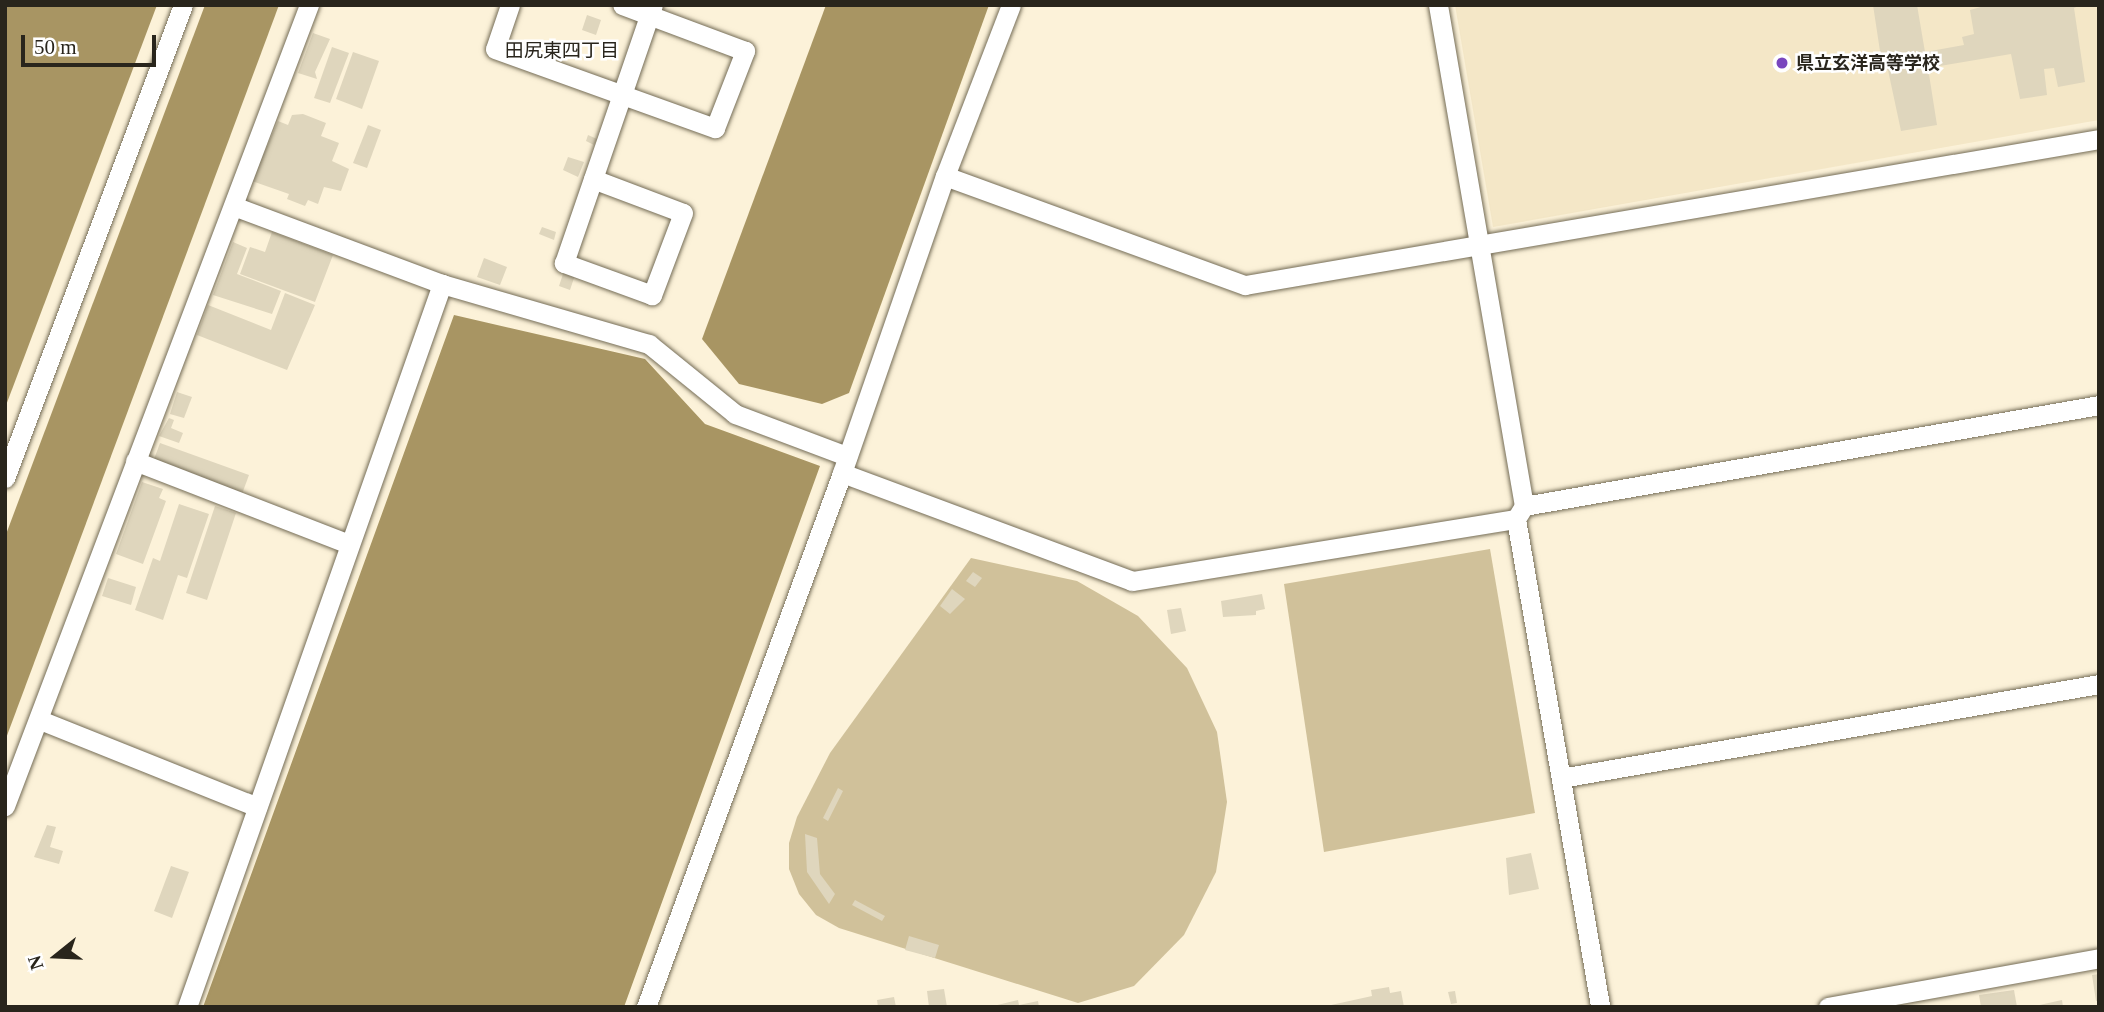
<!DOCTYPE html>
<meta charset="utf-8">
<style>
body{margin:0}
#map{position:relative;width:2104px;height:1012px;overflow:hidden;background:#fcf2d9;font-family:"Times New Roman","Noto Sans JP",serif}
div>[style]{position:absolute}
.built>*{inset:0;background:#f4e7c7}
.green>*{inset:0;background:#d0c19a}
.water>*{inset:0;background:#a89563}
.building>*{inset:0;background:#dfd6bd}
.roads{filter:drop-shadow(0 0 2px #746c56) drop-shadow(0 0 2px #746c56)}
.street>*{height:19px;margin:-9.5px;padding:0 9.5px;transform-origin:9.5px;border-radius:9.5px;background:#fff}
.dots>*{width:19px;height:19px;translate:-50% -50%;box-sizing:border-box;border:4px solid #fff;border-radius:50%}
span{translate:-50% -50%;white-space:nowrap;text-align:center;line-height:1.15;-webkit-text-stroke:5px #fff;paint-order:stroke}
.poi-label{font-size:18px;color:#29251c;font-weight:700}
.left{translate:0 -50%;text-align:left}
.neighbourhood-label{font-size:19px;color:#29251c}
.frame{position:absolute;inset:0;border:7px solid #29251c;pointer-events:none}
.north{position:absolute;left:21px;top:921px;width:70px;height:70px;-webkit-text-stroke:5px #fff;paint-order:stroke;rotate:252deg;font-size:19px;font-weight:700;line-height:28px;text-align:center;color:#29251c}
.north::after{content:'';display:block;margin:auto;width:24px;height:32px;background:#29251c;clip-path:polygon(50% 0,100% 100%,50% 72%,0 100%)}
.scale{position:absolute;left:21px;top:35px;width:135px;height:32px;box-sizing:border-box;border:4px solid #29251c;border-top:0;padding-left:9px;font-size:21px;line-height:24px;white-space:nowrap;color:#29251c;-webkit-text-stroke:5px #fff;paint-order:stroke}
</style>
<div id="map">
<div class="built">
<div style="clip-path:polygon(1455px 5px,2099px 5px,2099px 120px,1493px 227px)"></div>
</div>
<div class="green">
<div style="clip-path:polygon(1490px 549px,1535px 813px,1324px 852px,1284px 584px)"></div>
<div style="clip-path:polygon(971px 558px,1077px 581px,1138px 616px,1187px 668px,1217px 732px,1227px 802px,1216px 872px,1184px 935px,1134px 986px,1078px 1003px,839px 928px,816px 915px,799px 894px,789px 869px,789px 843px,797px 817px,830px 753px)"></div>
</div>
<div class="water">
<div style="clip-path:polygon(5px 5px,157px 5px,5px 408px)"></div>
<div style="clip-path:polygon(205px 5px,279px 5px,5px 741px,5px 537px)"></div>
<div style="clip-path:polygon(826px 5px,989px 5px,849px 393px,822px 404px,739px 384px,702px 339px)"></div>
<div style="clip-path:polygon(454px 315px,645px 359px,705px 424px,820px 466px,624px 1007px,203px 1007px)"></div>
</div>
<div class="building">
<div style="clip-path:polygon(1873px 5px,1917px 5px,1925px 52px,1964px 45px,1962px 37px,1974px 34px,1970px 10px,1988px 5px,2081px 5px,2074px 8px,2085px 82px,2058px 87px,2054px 68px,2044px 69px,2047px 95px,2020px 99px,2011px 54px,1928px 68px,1937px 125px,1901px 131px,1888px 70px,1883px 71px)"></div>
<div style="clip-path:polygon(587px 15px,601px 20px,596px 35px,582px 30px)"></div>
<div style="clip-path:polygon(313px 33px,330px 39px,315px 72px,317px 79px,298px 73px)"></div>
<div style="clip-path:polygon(332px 47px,349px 53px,330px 103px,314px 98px)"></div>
<div style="clip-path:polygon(353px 52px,379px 61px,362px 109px,336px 99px)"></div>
<div style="clip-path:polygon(303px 114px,326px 123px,321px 136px,339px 143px,332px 161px,349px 169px,341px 191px,324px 187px,318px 204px,308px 200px,305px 206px,287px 199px,289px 194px,252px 181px,278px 121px,288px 125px,292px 115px)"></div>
<div style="clip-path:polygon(368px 125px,381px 130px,367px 168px,353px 163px)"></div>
<div style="clip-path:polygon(588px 135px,597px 139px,594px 145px,586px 141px)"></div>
<div style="clip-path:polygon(568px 157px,584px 162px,578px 177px,563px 170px)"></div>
<div style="clip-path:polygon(542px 227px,556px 232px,554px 240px,539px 234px)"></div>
<div style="clip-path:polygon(272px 232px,333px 255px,315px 302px,240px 274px,250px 247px,265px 252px)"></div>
<div style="clip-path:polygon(233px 242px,247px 248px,237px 274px,281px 291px,272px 314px,213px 295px)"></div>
<div style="clip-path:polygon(484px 258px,507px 267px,500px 285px,477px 277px)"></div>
<div style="clip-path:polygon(565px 268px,576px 272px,570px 290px,559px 286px)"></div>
<div style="clip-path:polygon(285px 293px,315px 305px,287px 370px,197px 335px,208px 305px,271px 330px)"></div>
<div style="clip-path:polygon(177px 392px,192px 397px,184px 418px,170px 414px)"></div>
<div style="clip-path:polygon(169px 418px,174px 420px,171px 428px,183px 433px,179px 443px,159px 436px)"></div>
<div style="clip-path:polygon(160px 443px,249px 475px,242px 494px,153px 462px)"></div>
<div style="clip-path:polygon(142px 482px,163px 489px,159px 498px,166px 501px,143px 564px,116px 554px)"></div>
<div style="clip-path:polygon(179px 504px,209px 514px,187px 578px,178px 575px,163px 620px,135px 610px,153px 558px,160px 561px)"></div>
<div style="clip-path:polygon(215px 506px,236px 513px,207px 600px,186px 593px)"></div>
<div style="clip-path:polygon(973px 572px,982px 578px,975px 587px,966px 581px)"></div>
<div style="clip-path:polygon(108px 578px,136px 587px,131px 605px,102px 596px)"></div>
<div style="clip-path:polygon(952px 589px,965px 599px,950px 614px,940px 606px)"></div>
<div style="clip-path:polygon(1262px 594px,1265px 609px,1256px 611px,1256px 615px,1223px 617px,1221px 601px)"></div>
<div style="clip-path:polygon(1181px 608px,1186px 631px,1171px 634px,1167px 610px)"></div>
<div style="clip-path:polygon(838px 788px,843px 791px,828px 821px,823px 818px)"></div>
<div style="clip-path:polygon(47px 825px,56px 827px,50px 847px,63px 851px,59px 864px,34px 857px)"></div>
<div style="clip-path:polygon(805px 834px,817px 838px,820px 874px,835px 894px,829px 904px,807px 872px)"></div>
<div style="clip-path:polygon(1531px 853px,1539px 889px,1509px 895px,1506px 858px)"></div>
<div style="clip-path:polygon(171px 866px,189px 872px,172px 918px,154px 911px)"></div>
<div style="clip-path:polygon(855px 900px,885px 916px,882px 921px,852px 905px)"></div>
<div style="clip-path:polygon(909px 936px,939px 945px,935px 958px,905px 950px)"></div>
<div style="clip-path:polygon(2099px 974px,2099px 1000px,2096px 1001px,2092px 975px)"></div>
<div style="clip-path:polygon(1389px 987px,1390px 993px,1401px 991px,1404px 1007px,1322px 1007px,1372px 996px,1371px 990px)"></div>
<div style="clip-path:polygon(944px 989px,947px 1007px,929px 1007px,927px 991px)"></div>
<div style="clip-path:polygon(2014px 990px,2017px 1007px,1981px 1007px,1979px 995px)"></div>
<div style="clip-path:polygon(1455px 991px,1457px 1003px,1451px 1004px,1448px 992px)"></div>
<div style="clip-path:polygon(894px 997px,896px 1007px,878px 1007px,877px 1000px)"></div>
<div style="clip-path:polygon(1018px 1000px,1019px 1005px,1038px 1001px,1039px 1007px,989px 1007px)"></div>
<div style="clip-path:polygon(2062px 1000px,2063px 1007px,2036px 1007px,2035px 1006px)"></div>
</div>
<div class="roads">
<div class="street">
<div style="left:510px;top:5px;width:46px;rotate:108.8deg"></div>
<div style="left:495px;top:49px;width:234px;rotate:19.8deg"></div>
<div style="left:715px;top:128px;width:83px;rotate:-68.7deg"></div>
<div style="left:745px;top:51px;width:131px;rotate:-159.5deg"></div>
<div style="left:1438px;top:5px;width:508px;rotate:80.26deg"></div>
<div style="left:1524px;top:506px;width:15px;rotate:122deg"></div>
<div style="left:1516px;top:519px;width:495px;rotate:80.2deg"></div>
<div style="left:945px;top:176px;width:319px;rotate:20deg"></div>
<div style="left:1245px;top:285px;width:866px;rotate:-9.7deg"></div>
<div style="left:593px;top:179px;width:96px;rotate:20.7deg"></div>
<div style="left:683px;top:213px;width:88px;rotate:110.7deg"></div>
<div style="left:652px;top:295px;width:94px;rotate:-160deg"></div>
<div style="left:564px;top:263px;width:273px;rotate:-71deg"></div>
<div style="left:236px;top:207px;width:220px;rotate:20.5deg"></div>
<div style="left:442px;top:284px;width:216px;rotate:16.2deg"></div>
<div style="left:649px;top:344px;width:111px;rotate:39.1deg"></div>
<div style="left:735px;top:414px;width:120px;rotate:20.6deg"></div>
<div style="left:135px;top:461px;width:230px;rotate:21.2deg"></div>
<div style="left:842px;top:473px;width:309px;rotate:20.4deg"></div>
<div style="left:1132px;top:581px;width:389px;rotate:-9.2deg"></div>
<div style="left:5px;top:478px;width:505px;rotate:-69.38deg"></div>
<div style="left:1524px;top:506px;width:584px;rotate:-9.96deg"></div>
<div style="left:40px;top:720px;width:234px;rotate:21.8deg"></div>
<div style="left:1561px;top:778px;width:546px;rotate:-9.91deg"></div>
<div style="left:5px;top:806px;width:857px;rotate:-69.22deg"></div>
<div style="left:187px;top:1007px;width:767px;rotate:-70.57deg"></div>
<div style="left:646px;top:1007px;width:569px;rotate:-69.84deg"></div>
<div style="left:842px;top:473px;width:314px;rotate:-70.9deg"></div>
<div style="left:945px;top:176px;width:183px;rotate:-68.9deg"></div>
<div style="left:1828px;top:1007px;width:275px;rotate:-10.2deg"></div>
</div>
</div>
<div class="dots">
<div style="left:1782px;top:63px;background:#7946be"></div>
</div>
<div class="poi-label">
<span class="left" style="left:1796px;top:63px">県立玄洋高等学校</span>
</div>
<div class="neighbourhood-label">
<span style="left:562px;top:51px">田尻東四丁目</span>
</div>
<div class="frame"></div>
<div class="north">N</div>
<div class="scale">50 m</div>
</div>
